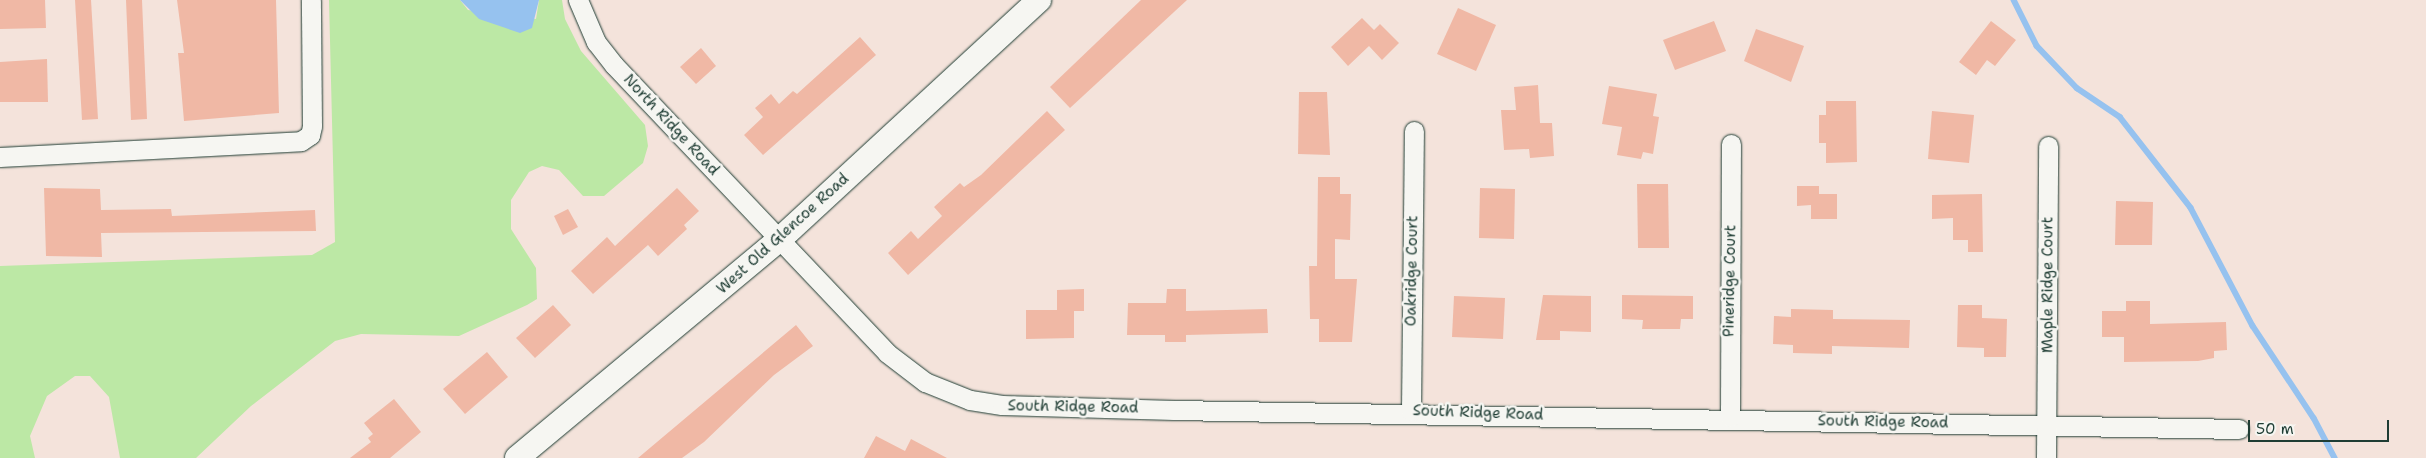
<!DOCTYPE html>
<style>
body{margin:0}
#map{position:relative;width:2426px;height:458px;overflow:hidden;background:#f4e3db;font-family:"Shantell Sans",sans-serif}
div>[style]{position:absolute}
.green>*{inset:0;background:#bce8a5}
.water>*{inset:0;background:#96c2ef}
.stream>*{height:5.5px;margin:-2.75px;padding:0 2.75px;transform-origin:2.75px;border-radius:2.75px;background:#96c2ef}
.building>*{inset:0;background:#f0b8a5}
.roads{filter:drop-shadow(0 0 1px #1f3d34) drop-shadow(0 0 1px #1f3d34)}
.minor>*{height:19px;margin:-9.5px;padding:0 9.5px;transform-origin:9.5px;border-radius:9.5px;background:#f6f6f2}
.tertiary>*{height:24px;margin:-12px;padding:0 12px;transform-origin:12px;border-radius:12px;background:#f6f6f2}
span{translate:-50% -50%;white-space:nowrap;text-align:center;line-height:1.15;-webkit-text-stroke:5px #f6f6f2;paint-order:stroke}
.street-label{font-size:15px;color:#1f3d34}
.scale{position:absolute;left:2248px;top:420px;width:141px;height:22px;box-sizing:border-box;border:2px solid #1f3d34;border-top:0;padding-left:6px;font-size:15px;line-height:18px;white-space:nowrap;color:#1f3d34;-webkit-text-stroke:4px #f6f6f2;paint-order:stroke}
</style>
<div id="map">
<div class="green">
<div style="clip-path:polygon(329px 0,460px 0,468px 10px,536px 19px,539px 0,562px 0,565px 19px,581px 51px,645px 125px,648px 146px,643px 163px,604px 196px,583px 196px,559px 170px,542px 166px,529px 172px,511px 200px,511px 229px,536px 268px,537px 299px,527px 305px,459px 336px,361px 334px,335px 341px,251px 406px,196px 458px,120px 458px,109px 397px,90px 376px,75px 376px,47px 396px,30px 436px,35px 458px,0 458px,0 266px,312px 255px,335px 242px)"></div>
</div>
<div class="water">
<div style="clip-path:polygon(460px 0,539px 0,532px 28px,520px 33px,479px 19px)"></div>
</div>
<div class="stream">
<div style="left:2014px;top:0;width:51px;rotate:63.4deg"></div>
<div style="left:2037px;top:46px;width:58px;rotate:46.4deg"></div>
<div style="left:2077px;top:88px;width:52px;rotate:34deg"></div>
<div style="left:2120px;top:117px;width:115px;rotate:52deg"></div>
<div style="left:2191px;top:208px;width:133px;rotate:62.3deg"></div>
<div style="left:2253px;top:326px;width:110px;rotate:56.5deg"></div>
<div style="left:2314px;top:418px;width:45px;rotate:62.3deg"></div>
</div>
<div class="building">
<div style="clip-path:polygon(0 0,45px 0,46px 28px,0 29px)"></div>
<div style="clip-path:polygon(75px 0,91px 0,98px 119px,82px 120px)"></div>
<div style="clip-path:polygon(126px 0,142px 0,147px 119px,131px 120px)"></div>
<div style="clip-path:polygon(177px 0,276px 0,279px 113px,184px 121px,178px 53px,184px 53px)"></div>
<div style="clip-path:polygon(1141px 0,1187px 0,1070px 108px,1050px 87px)"></div>
<div style="clip-path:polygon(1458px 8px,1496px 25px,1476px 71px,1437px 54px)"></div>
<div style="clip-path:polygon(1362px 18px,1374px 30px,1380px 24px,1399px 43px,1382px 60px,1369px 46px,1348px 66px,1331px 47px)"></div>
<div style="clip-path:polygon(1714px 21px,1726px 51px,1675px 70px,1663px 40px)"></div>
<div style="clip-path:polygon(1991px 21px,2016px 40px,1995px 66px,1987px 60px,1976px 75px,1959px 62px)"></div>
<div style="clip-path:polygon(1756px 29px,1804px 46px,1791px 82px,1744px 61px)"></div>
<div style="clip-path:polygon(860px 37px,876px 55px,763px 155px,744px 135px,763px 117px,755px 108px,771px 94px,779px 104px,793px 91px,797px 94px)"></div>
<div style="clip-path:polygon(701px 48px,716px 66px,696px 84px,680px 67px)"></div>
<div style="clip-path:polygon(47px 59px,48px 102px,0 102px,0 62px)"></div>
<div style="clip-path:polygon(1538px 85px,1540px 123px,1552px 123px,1554px 156px,1530px 158px,1529px 149px,1504px 150px,1501px 110px,1516px 110px,1514px 87px)"></div>
<div style="clip-path:polygon(1609px 86px,1657px 94px,1653px 116px,1659px 117px,1653px 154px,1643px 152px,1641px 159px,1617px 155px,1622px 127px,1602px 124px)"></div>
<div style="clip-path:polygon(1299px 92px,1327px 92px,1330px 155px,1298px 154px)"></div>
<div style="clip-path:polygon(1826px 101px,1856px 101px,1857px 162px,1826px 163px,1826px 143px,1819px 143px,1819px 115px,1826px 115px)"></div>
<div style="clip-path:polygon(1047px 111px,1065px 130px,908px 275px,888px 253px,911px 231px,918px 239px,942px 216px,934px 207px,960px 183px,964px 187px,981px 175px)"></div>
<div style="clip-path:polygon(1932px 111px,1974px 115px,1969px 163px,1928px 159px)"></div>
<div style="clip-path:polygon(1318px 177px,1340px 177px,1340px 194px,1351px 194px,1350px 240px,1335px 239px,1335px 279px,1357px 279px,1352px 342px,1319px 342px,1319px 319px,1310px 319px,1309px 266px,1317px 266px)"></div>
<div style="clip-path:polygon(1637px 184px,1668px 184px,1669px 248px,1638px 248px)"></div>
<div style="clip-path:polygon(1797px 186px,1819px 186px,1819px 194px,1837px 194px,1837px 219px,1811px 219px,1811px 205px,1797px 206px)"></div>
<div style="clip-path:polygon(44px 188px,100px 189px,101px 210px,171px 209px,172px 216px,315px 210px,316px 231px,101px 233px,102px 257px,46px 256px)"></div>
<div style="clip-path:polygon(677px 188px,699px 211px,684px 225px,687px 229px,658px 256px,648px 245px,593px 294px,571px 271px,607px 237px,615px 246px)"></div>
<div style="clip-path:polygon(1480px 188px,1515px 189px,1514px 239px,1479px 238px)"></div>
<div style="clip-path:polygon(1982px 194px,1983px 252px,1968px 252px,1968px 240px,1953px 240px,1953px 218px,1932px 219px,1932px 195px)"></div>
<div style="clip-path:polygon(2116px 201px,2153px 202px,2152px 245px,2115px 245px)"></div>
<div style="clip-path:polygon(568px 209px,578px 227px,563px 235px,554px 216px)"></div>
<div style="clip-path:polygon(1084px 289px,1084px 311px,1074px 311px,1074px 338px,1026px 339px,1026px 310px,1057px 310px,1057px 290px)"></div>
<div style="clip-path:polygon(1167px 289px,1186px 289px,1186px 311px,1267px 309px,1268px 333px,1186px 335px,1186px 342px,1165px 342px,1165px 335px,1127px 335px,1128px 303px,1166px 303px)"></div>
<div style="clip-path:polygon(1543px 295px,1591px 296px,1591px 332px,1560px 331px,1560px 340px,1536px 340px)"></div>
<div style="clip-path:polygon(1622px 295px,1693px 296px,1693px 319px,1681px 319px,1680px 329px,1642px 329px,1643px 320px,1622px 319px)"></div>
<div style="clip-path:polygon(1454px 296px,1505px 298px,1503px 339px,1452px 337px)"></div>
<div style="clip-path:polygon(2126px 301px,2150px 301px,2150px 324px,2226px 322px,2227px 350px,2214px 351px,2214px 358px,2198px 361px,2124px 362px,2124px 337px,2102px 337px,2102px 311px,2126px 311px)"></div>
<div style="clip-path:polygon(553px 305px,571px 325px,535px 358px,516px 338px)"></div>
<div style="clip-path:polygon(1958px 305px,1982px 305px,1982px 318px,2007px 319px,2006px 357px,1984px 357px,1984px 348px,1957px 347px)"></div>
<div style="clip-path:polygon(1791px 309px,1833px 310px,1833px 319px,1910px 320px,1909px 348px,1832px 346px,1832px 354px,1793px 353px,1793px 345px,1773px 344px,1774px 316px,1791px 317px)"></div>
<div style="clip-path:polygon(796px 325px,813px 346px,774px 375px,704px 442px,682px 458px,638px 458px)"></div>
<div style="clip-path:polygon(487px 352px,508px 377px,465px 414px,443px 389px)"></div>
<div style="clip-path:polygon(394px 399px,421px 432px,390px 458px,350px 458px,371px 442px,368px 438px,373px 434px,364px 423px)"></div>
<div style="clip-path:polygon(876px 436px,905px 451px,911px 439px,947px 458px,864px 458px)"></div>
</div>
<div class="roads">
<div class="minor">
<div style="left:578px;top:0;width:46px;rotate:66.8deg"></div>
<div style="left:596px;top:42px;width:29px;rotate:52deg"></div>
<div style="left:614px;top:65px;width:397px;rotate:46.5deg"></div>
<div style="left:887px;top:353px;width:48px;rotate:37.3deg"></div>
<div style="left:925px;top:382px;width:48px;rotate:21.8deg"></div>
<div style="left:970px;top:400px;width:32px;rotate:9deg"></div>
<div style="left:1002px;top:405px;width:172px;rotate:1.7deg"></div>
<div style="left:1174px;top:410px;width:1065px;rotate:1.02deg"></div>
<div style="left:0;top:157px;width:301px;rotate:-3deg"></div>
<div style="left:301px;top:141px;width:11px;rotate:-34deg"></div>
<div style="left:310px;top:135px;width:9px;rotate:-77deg"></div>
<div style="left:312px;top:126px;width:126px;rotate:-90.5deg"></div>
<div style="left:1411px;top:411px;width:280px;rotate:-89.4deg"></div>
<div style="left:1730px;top:417px;width:273px;rotate:-89.8deg"></div>
<div style="left:2046px;top:458px;width:312px;rotate:-89.6deg"></div>
</div>
<div class="tertiary">
<div style="left:517px;top:458px;width:341px;rotate:-39.8deg"></div>
<div style="left:779px;top:240px;width:354px;rotate:-42.7deg"></div>
</div>
</div>
<div class="street-label">
<span style="left:671px;top:125px;rotate:47deg">North Ridge Road</span>
<span style="left:783px;top:234px;rotate:-42deg">West Old Glencoe Road</span>
<span style="left:1412px;top:271px;rotate:-89deg">Oakridge Court</span>
<span style="left:1730px;top:281px;rotate:-89deg">Pineridge Court</span>
<span style="left:2048px;top:285px;rotate:-90deg">Maple Ridge Court</span>
<span style="left:1073px;top:407px;rotate:1deg">South Ridge Road</span>
<span style="left:1478px;top:413px;rotate:2deg">South Ridge Road</span>
<span style="left:1883px;top:422px;rotate:1deg">South Ridge Road</span>
</div>
<div class="scale">50 m</div>
</div>
